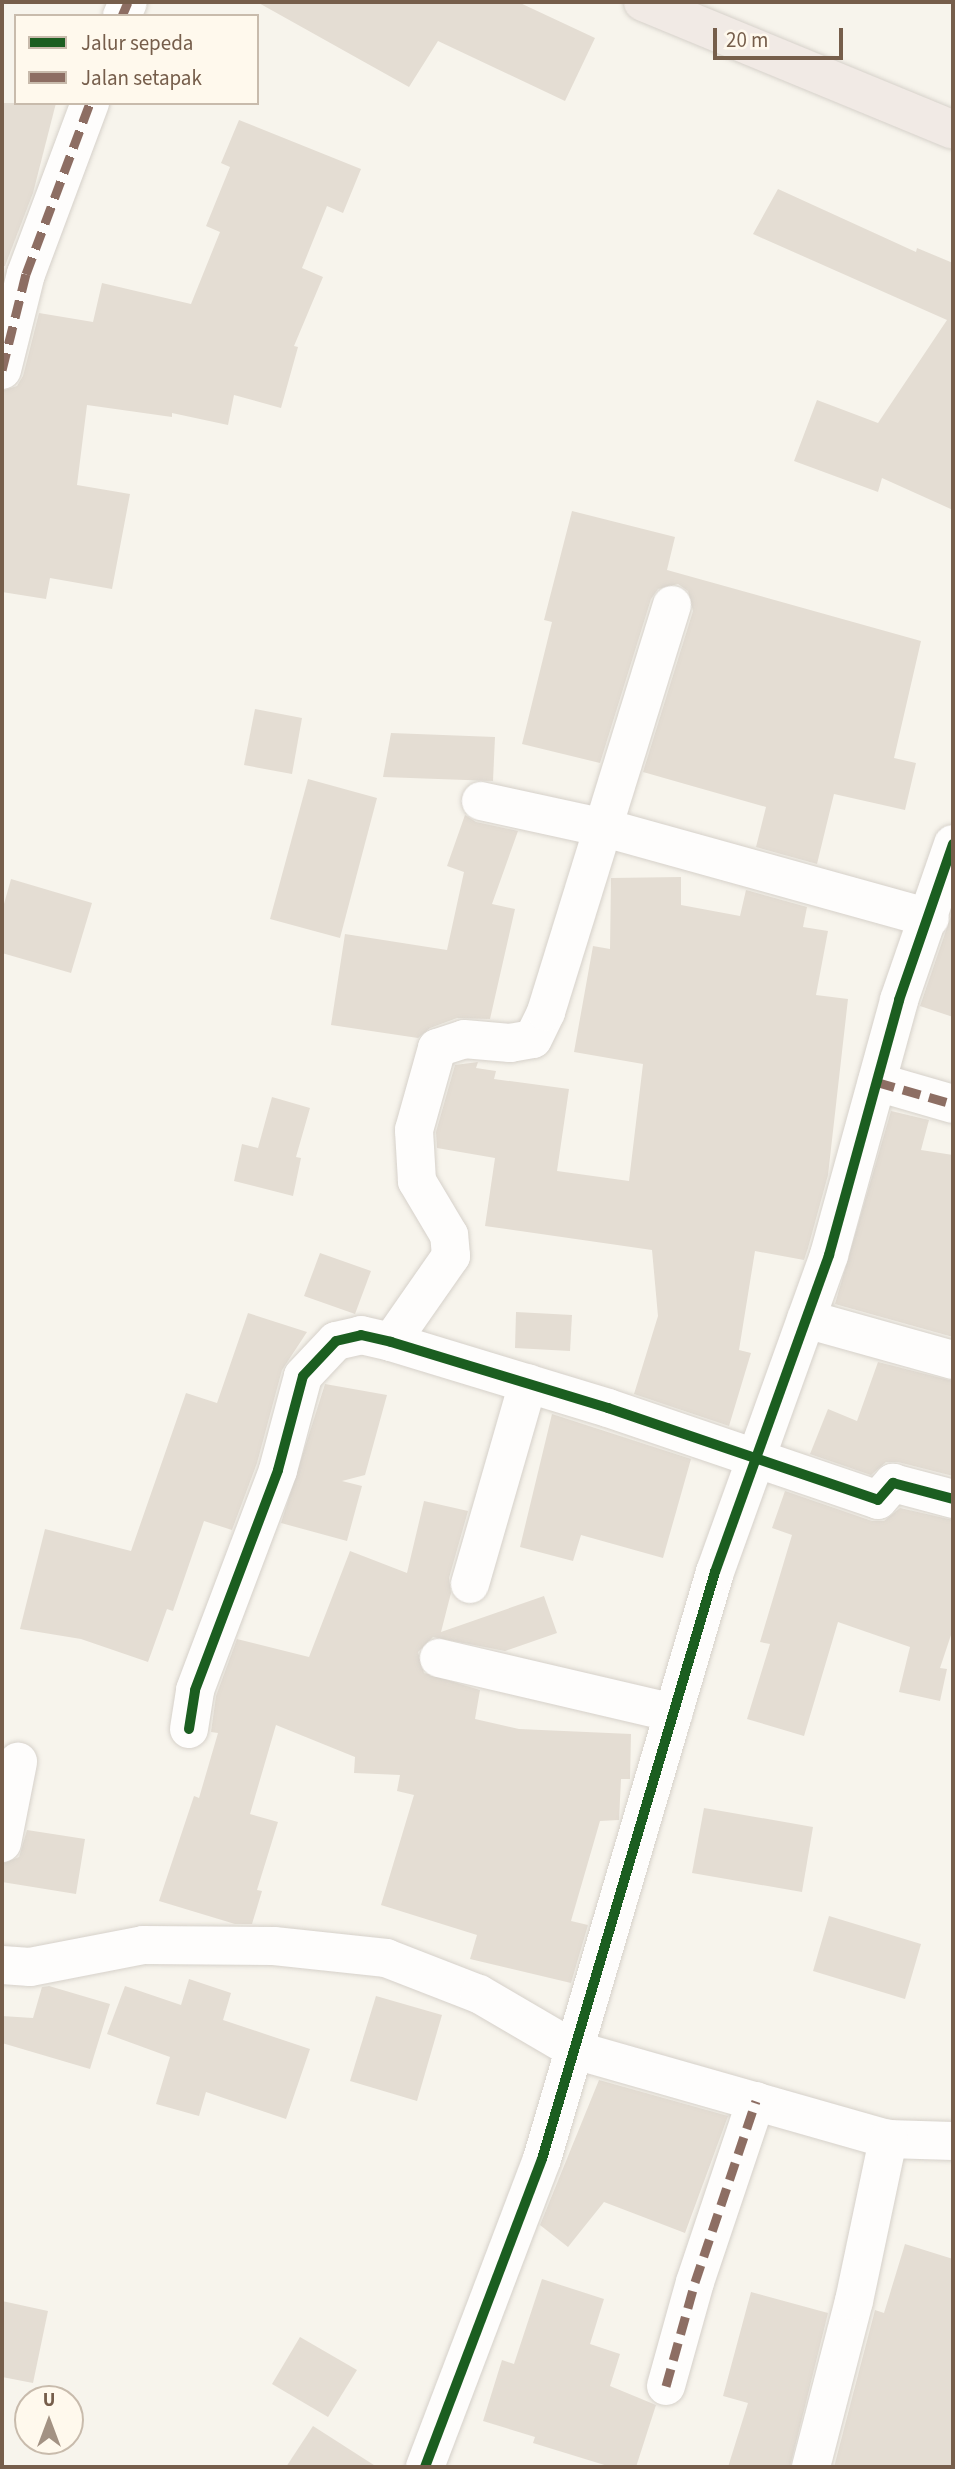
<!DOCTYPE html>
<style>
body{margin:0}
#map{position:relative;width:955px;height:2469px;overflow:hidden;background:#f7f4ec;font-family:"Source Sans 3",sans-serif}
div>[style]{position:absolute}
.building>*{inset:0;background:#e4ddd3}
.roads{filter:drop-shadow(0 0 2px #d6d1ca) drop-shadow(0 0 2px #d6d1ca)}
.minor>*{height:38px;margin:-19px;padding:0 19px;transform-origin:19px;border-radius:19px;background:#fefdfc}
.highway>*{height:38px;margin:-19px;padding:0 19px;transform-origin:19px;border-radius:19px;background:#f1eae5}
.quiet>*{height:9px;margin-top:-4.5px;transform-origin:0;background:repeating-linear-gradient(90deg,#8d6e63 0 18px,transparent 0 27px)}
.cycleway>*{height:10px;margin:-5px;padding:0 5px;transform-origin:5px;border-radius:5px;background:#1b5e20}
span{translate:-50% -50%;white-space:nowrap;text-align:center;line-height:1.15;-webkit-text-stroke:6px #fff9ed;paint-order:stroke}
.frame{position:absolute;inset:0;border:4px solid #765e4b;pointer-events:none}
.legend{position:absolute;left:14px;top:14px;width:245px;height:91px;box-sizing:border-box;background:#fff9ed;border:2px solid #c8bbac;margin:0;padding:9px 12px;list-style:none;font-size:21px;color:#765e4b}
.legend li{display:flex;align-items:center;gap:14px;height:35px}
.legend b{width:35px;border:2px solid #c8bbac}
.north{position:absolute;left:14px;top:2385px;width:70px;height:70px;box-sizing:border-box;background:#fff9ed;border:2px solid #c8bbac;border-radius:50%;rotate:0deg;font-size:19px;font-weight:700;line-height:28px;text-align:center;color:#765e4b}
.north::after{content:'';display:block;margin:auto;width:24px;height:32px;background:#a39283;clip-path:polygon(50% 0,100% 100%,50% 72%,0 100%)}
.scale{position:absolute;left:713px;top:28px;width:130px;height:32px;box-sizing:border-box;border:4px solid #765e4b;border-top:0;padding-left:9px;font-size:21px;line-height:24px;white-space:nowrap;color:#765e4b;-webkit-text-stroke:5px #fff9ed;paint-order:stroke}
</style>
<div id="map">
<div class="building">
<div style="clip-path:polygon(257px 2px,518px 2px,595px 38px,565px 101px,438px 41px,409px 87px)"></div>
<div style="clip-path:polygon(2px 103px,56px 103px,33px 193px,5px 266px,2px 266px)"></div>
<div style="clip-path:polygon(239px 120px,361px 169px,343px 213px,327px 206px,302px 268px,323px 277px,294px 346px,298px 347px,281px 408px,234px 395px,228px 425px,172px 413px,172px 417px,87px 405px,77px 485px,130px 494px,112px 589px,50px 578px,46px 599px,2px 592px,2px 391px,17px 386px,23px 376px,39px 313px,93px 322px,102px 283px,191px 304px,220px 232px,206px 226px,230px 167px,221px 163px)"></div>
<div style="clip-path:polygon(778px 189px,916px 252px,917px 248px,953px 263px,953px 510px,882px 478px,878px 492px,794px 461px,817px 400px,878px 423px,947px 320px,753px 234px)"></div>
<div style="clip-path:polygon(572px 511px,675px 537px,667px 570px,921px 641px,894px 758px,916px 763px,905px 810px,834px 794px,817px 864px,756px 847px,766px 807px,643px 772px,693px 611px,688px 591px,678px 584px,658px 589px,651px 599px,600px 763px,522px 744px,552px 622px,544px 620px)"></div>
<div style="clip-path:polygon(255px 709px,302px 718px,292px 774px,244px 765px)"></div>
<div style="clip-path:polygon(391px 733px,495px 737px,493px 781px,383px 777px)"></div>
<div style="clip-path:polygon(308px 779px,377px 798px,340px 938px,270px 919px)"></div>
<div style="clip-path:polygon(465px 815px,476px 822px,518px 831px,492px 904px,515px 909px,490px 1019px,457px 1018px,430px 1028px,418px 1038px,331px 1025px,345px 934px,447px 950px,464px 872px,447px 866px)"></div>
<div style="clip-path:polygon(681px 877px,681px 905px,740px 916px,746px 890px,807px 907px,803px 927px,828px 931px,816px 995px,848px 999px,828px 1175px,808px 1248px,804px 1260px,755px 1251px,739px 1350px,751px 1353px,729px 1426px,634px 1394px,658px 1316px,652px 1250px,485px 1226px,495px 1158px,437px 1148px,436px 1132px,455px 1065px,478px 1062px,476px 1068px,496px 1071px,494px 1079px,569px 1089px,557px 1171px,629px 1181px,643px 1064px,574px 1052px,593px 946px,610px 949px,611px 878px)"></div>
<div style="clip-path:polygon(11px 879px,92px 903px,71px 973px,2px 953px,2px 911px)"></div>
<div style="clip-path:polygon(953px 910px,953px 1017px,920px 1006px)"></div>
<div style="clip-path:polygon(272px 1097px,310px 1108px,296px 1157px,301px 1158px,293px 1196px,234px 1181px,242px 1144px,258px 1148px)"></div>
<div style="clip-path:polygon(891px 1111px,929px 1120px,921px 1150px,953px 1155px,953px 1337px,835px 1304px)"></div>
<div style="clip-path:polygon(320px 1253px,371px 1271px,355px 1314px,304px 1296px)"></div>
<div style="clip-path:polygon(516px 1312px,572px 1315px,570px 1351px,515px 1348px)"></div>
<div style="clip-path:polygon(248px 1313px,307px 1332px,282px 1370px,257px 1463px,232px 1530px,204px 1521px,173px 1611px,167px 1609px,148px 1662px,81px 1639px,20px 1629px,45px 1529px,131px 1551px,186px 1393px,217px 1403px)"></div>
<div style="clip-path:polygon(878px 1362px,953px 1381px,953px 1476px,898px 1462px,886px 1462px,871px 1475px,810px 1454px,828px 1409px,857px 1421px)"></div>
<div style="clip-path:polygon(325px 1384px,387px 1395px,365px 1475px,342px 1481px,362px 1486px,347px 1541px,281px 1523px)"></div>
<div style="clip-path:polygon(552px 1414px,691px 1459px,663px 1558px,581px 1535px,573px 1561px,520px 1547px)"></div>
<div style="clip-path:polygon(785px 1491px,872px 1521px,884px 1521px,900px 1508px,953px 1520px,953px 1629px,940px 1668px,947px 1669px,940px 1701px,899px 1692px,910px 1647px,838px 1622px,804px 1736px,747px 1719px,770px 1644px,760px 1642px,792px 1535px,772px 1528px)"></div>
<div style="clip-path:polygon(424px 1501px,468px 1511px,449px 1578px,451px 1593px,441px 1632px,544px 1596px,557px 1633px,505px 1651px,433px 1637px,418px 1652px,424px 1673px,480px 1690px,475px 1719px,519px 1729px,631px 1734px,630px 1779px,621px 1779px,619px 1820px,600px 1821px,571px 1921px,588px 1925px,571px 1983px,470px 1959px,477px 1935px,381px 1905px,414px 1795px,397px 1791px,400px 1775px,354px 1773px,355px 1757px,276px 1725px,250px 1814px,278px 1822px,257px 1890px,262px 1891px,252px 1924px,235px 1924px,159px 1901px,194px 1796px,199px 1798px,218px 1733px,211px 1732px,216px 1696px,237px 1639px,309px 1657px,350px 1551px,407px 1573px)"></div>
<div style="clip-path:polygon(704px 1808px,813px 1827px,802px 1892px,692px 1873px)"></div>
<div style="clip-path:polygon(27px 1830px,85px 1839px,76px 1894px,2px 1882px,2px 1864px,19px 1857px)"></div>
<div style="clip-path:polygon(829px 1916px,921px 1944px,905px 1999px,813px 1971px)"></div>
<div style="clip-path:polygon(189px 1979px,231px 1993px,223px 2020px,310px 2049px,286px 2119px,206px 2092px,199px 2116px,156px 2104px,170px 2057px,107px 2034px,125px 1986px,181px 2005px)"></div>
<div style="clip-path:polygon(49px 1986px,110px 2004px,90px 2069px,2px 2043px,2px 2016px,33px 2018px,42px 1987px)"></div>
<div style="clip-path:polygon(376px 1996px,442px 2015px,417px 2101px,350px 2081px)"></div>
<div style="clip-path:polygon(599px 2080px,728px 2116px,685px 2233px,604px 2202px,568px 2247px,540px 2225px)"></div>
<div style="clip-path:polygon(905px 2244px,953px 2259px,953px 2467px,834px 2467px,875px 2310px,884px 2313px)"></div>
<div style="clip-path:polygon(542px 2279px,604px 2299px,590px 2344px,620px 2354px,610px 2386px,656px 2405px,636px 2467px,611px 2467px,533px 2443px,535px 2437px,483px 2421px,502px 2360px,514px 2364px)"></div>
<div style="clip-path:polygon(751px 2292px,828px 2313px,790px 2467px,728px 2467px,748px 2403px,723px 2396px)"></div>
<div style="clip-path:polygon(2px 2301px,48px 2311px,33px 2383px,2px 2377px)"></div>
<div style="clip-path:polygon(300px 2337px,357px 2370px,328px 2417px,272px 2384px)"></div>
<div style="clip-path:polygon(313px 2426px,377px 2467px,286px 2467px)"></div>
</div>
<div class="roads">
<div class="minor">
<div style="left:122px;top:16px;width:15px;rotate:-67deg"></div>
<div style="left:2px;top:370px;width:99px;rotate:-76deg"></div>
<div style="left:26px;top:274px;width:183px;rotate:-69.5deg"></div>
<div style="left:481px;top:801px;width:127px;rotate:12.3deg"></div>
<div style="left:605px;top:828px;width:337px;rotate:15.5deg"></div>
<div style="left:877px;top:1082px;width:79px;rotate:16.1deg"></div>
<div style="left:806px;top:1319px;width:153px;rotate:15.6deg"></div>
<div style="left:391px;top:1342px;width:105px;rotate:-55.1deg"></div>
<div style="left:451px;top:1256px;width:21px;rotate:-95deg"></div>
<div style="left:449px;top:1235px;width:63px;rotate:-120.7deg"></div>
<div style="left:417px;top:1181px;width:51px;rotate:-93.4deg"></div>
<div style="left:414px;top:1130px;width:85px;rotate:-74.3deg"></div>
<div style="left:437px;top:1048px;width:28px;rotate:-18deg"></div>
<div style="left:464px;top:1039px;width:46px;rotate:5deg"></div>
<div style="left:510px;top:1043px;width:23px;rotate:-10deg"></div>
<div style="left:533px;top:1039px;width:30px;rotate:-64deg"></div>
<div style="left:546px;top:1012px;width:426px;rotate:-72.8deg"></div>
<div style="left:470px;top:1584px;width:209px;rotate:-73.9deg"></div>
<div style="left:439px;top:1658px;width:241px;rotate:13.2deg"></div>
<div style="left:189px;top:1729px;width:39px;rotate:-81deg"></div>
<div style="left:195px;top:1690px;width:235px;rotate:-69.3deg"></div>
<div style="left:278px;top:1470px;width:97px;rotate:-75.1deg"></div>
<div style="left:303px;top:1376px;width:48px;rotate:-46.7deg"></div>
<div style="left:336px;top:1341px;width:26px;rotate:-13deg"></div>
<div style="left:361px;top:1335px;width:31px;rotate:13deg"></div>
<div style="left:391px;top:1342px;width:227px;rotate:16.9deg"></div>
<div style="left:608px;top:1408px;width:285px;rotate:18.8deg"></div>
<div style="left:878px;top:1500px;width:23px;rotate:-49deg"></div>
<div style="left:893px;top:1483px;width:62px;rotate:14.9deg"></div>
<div style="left:2px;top:1843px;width:83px;rotate:-78.8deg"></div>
<div style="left:2px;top:1965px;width:28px;rotate:4deg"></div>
<div style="left:30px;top:1967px;width:115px;rotate:-11deg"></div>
<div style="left:143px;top:1945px;width:131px;rotate:0.4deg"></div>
<div style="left:274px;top:1946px;width:113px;rotate:6.1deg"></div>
<div style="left:386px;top:1958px;width:100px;rotate:21.2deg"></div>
<div style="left:479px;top:1994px;width:111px;rotate:30.3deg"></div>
<div style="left:575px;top:2050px;width:325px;rotate:15.9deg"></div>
<div style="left:888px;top:2139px;width:65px;rotate:1.8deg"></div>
<div style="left:666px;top:2386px;width:108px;rotate:-74.4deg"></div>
<div style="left:695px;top:2282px;width:191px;rotate:-71.4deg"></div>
<div style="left:425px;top:2467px;width:329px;rotate:-69.2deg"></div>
<div style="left:542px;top:2159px;width:612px;rotate:-73.58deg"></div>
<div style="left:715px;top:1572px;width:337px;rotate:-70.2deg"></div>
<div style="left:829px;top:1255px;width:264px;rotate:-74.6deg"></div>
<div style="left:899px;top:1000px;width:165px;rotate:-70.9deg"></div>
<div style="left:811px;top:2467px;width:171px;rotate:-75.5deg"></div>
<div style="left:854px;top:2301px;width:166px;rotate:-78.1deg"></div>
</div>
<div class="highway">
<div style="left:643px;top:2px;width:335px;rotate:22.4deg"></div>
</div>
</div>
<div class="quiet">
<div style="left:122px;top:16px;width:15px;rotate:-67deg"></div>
<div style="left:2px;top:370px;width:99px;rotate:-76deg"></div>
<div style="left:26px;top:274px;width:183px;rotate:-69.5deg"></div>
<div style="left:877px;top:1082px;width:79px;rotate:16.1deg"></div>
<div style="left:666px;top:2386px;width:108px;rotate:-74.4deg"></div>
<div style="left:695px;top:2282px;width:191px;rotate:-71.4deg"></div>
</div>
<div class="cycleway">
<div style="left:189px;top:1729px;width:39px;rotate:-81deg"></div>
<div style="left:195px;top:1690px;width:235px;rotate:-69.3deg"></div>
<div style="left:278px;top:1470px;width:97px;rotate:-75.1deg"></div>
<div style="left:303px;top:1376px;width:48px;rotate:-46.7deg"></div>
<div style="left:336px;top:1341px;width:26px;rotate:-13deg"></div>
<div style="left:361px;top:1335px;width:31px;rotate:13deg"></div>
<div style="left:391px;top:1342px;width:227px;rotate:16.9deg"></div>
<div style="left:608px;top:1408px;width:285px;rotate:18.8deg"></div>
<div style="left:878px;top:1500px;width:23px;rotate:-49deg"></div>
<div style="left:893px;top:1483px;width:62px;rotate:14.9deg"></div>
<div style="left:425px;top:2467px;width:329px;rotate:-69.2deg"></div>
<div style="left:542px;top:2159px;width:612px;rotate:-73.58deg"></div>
<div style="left:715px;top:1572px;width:337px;rotate:-70.2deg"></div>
<div style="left:829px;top:1255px;width:264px;rotate:-74.6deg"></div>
<div style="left:899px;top:1000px;width:165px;rotate:-70.9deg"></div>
</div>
<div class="frame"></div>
<ul class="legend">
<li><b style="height:9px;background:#1b5e20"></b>Jalur sepeda</li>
<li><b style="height:9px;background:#8d6e63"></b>Jalan setapak</li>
</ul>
<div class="north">U</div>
<div class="scale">20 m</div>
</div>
